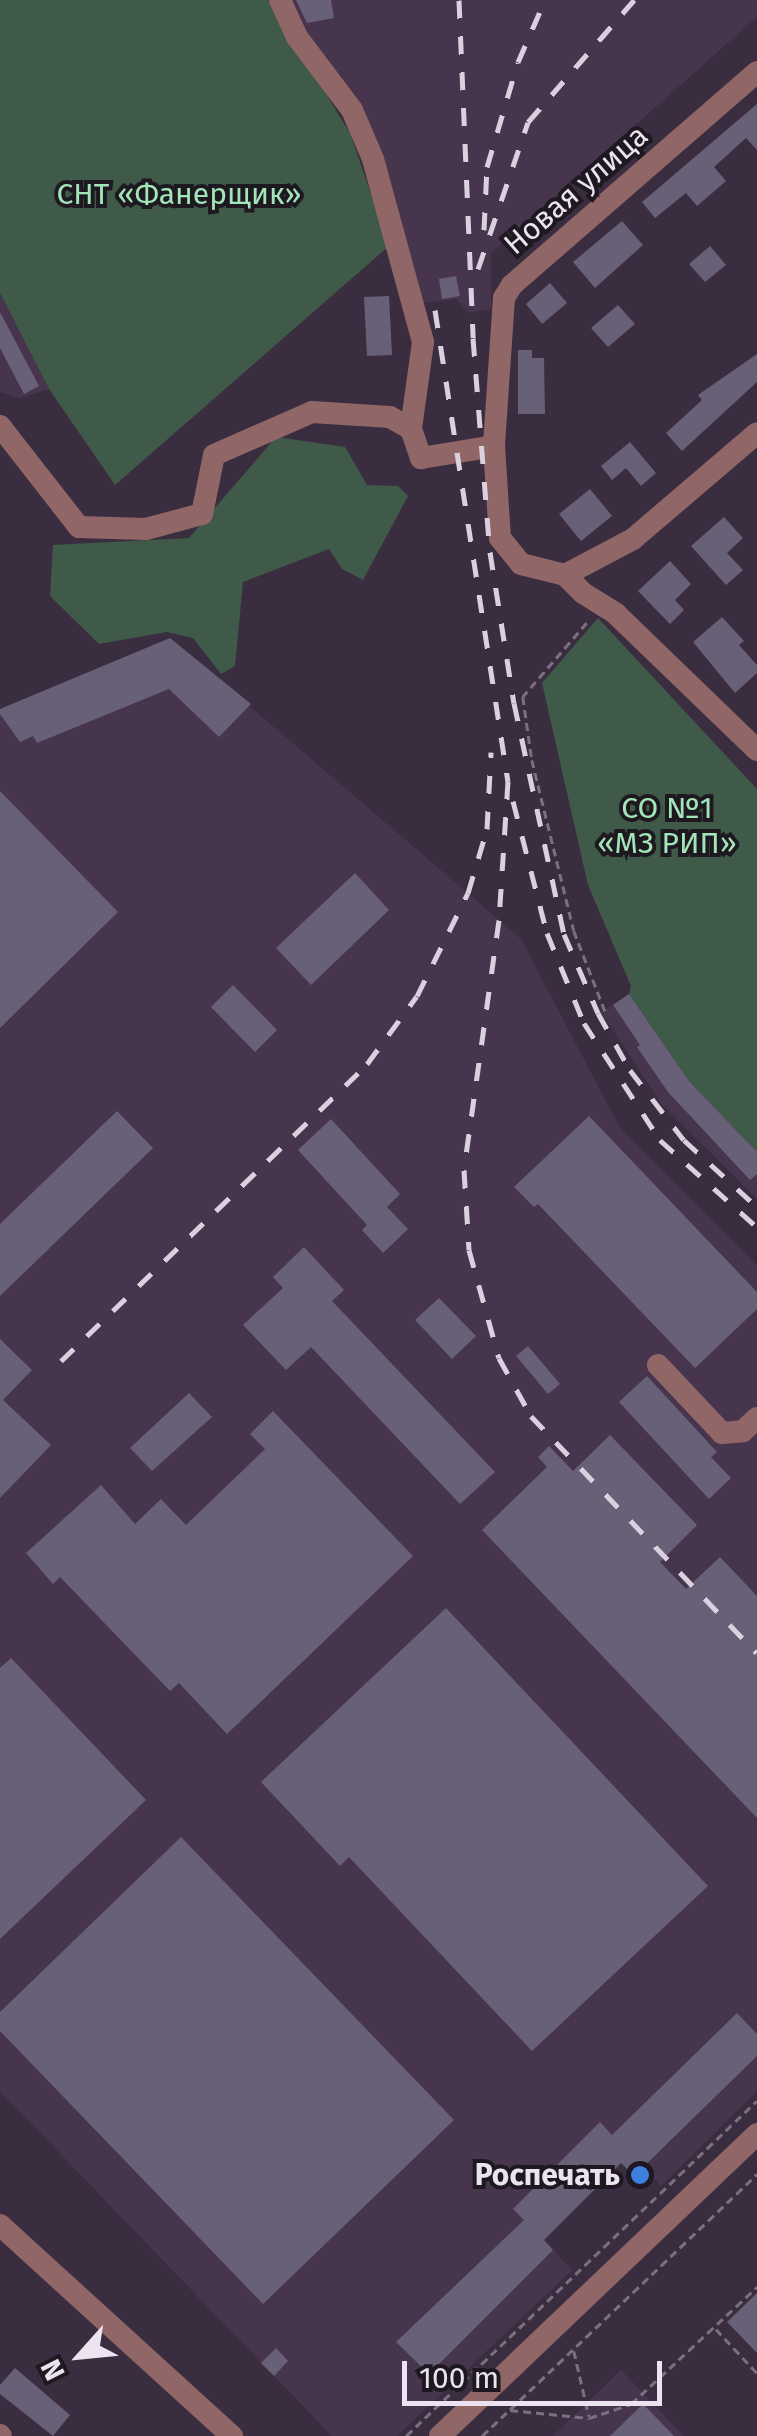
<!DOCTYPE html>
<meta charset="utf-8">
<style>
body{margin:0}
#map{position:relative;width:757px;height:2436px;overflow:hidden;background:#3b2d40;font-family:"Fira Sans",sans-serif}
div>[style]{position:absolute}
.built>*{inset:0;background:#47354e}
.green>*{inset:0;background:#3f5a48}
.building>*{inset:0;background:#686077}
.path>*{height:2.5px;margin-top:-1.25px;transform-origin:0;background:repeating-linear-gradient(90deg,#7b6f80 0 8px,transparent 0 13px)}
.minor>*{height:22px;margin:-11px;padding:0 11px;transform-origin:11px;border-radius:11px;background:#916667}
.rail>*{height:5px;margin-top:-2.5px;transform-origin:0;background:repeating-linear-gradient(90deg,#dad0de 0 18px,transparent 0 36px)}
.dots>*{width:28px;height:28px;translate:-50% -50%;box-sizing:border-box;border:5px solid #1e1821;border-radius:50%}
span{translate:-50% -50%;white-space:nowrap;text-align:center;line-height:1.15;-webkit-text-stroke:8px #1e1821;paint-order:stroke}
.street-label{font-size:30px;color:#ece3f0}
.park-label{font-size:30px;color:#a2e5b7}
.poi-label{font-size:30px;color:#ece3f0;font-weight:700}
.right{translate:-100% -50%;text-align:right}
.north{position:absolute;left:30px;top:2306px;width:100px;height:100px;-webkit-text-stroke:8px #1e1821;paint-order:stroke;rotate:243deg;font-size:28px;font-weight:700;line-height:40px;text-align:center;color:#ece3f0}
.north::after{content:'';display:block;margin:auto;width:35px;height:45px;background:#ece3f0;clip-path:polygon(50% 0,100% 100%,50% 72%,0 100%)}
.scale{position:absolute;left:402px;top:2361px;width:260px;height:45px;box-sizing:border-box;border:5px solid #ece3f0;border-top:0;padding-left:12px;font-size:30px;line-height:35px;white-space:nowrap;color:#ece3f0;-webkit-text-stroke:8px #1e1821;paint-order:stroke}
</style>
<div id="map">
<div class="built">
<div style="clip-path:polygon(287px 0,757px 0,757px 17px,491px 253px,491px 309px,469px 313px,456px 299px,414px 304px,382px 162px,296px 25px)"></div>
<div style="clip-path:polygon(0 293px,49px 389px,20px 398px,0 392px)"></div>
<div style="clip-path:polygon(170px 638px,521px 939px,620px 1128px,757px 1265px,757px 2091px,661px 2186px,630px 2154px,544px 2240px,572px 2270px,397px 2436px,332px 2436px,0 2091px,0 709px)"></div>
<div style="clip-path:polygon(629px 994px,689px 1081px,757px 1152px,757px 1199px,662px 1105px,601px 1012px)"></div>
<div style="clip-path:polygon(621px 2370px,684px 2436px,553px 2436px)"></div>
</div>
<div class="green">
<div style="clip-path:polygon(0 0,268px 0,350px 133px,389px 246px,115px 485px,49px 389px,0 293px)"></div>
<div style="clip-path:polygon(276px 437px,345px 447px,367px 485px,398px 486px,408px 496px,363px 580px,342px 569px,329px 549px,243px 582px,235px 666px,221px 674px,193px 638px,167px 632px,99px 644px,50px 596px,53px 545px,189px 538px)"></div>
<div style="clip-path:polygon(598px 618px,757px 789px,757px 1152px,689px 1081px,629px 994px,631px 986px,588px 885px,542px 683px)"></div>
</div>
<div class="building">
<div style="clip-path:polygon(296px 0,331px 0,334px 18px,307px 23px)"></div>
<div style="clip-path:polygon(757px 104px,757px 150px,746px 138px,714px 167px,726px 181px,697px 206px,686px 193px,655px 218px,642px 202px)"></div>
<div style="clip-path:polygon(622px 221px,643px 245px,595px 288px,573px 262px)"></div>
<div style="clip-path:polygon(710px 246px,726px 265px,705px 282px,689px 264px)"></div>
<div style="clip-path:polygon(456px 276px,460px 296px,442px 299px,439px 279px)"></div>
<div style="clip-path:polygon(550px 283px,567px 303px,542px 324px,526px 304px)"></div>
<div style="clip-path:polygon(389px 296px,392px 355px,367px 356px,364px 297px)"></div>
<div style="clip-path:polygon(618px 305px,635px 324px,608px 347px,591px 328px)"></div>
<div style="clip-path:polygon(0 312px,39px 386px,24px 394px,0 348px)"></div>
<div style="clip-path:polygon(518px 350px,532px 350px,532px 358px,544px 358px,545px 414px,518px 414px)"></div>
<div style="clip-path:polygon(757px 354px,757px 382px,682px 451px,666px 433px,702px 400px,698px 395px)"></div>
<div style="clip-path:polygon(630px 442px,656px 473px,641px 486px,626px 468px,612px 480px,601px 466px)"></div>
<div style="clip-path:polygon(590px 489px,612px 516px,581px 541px,559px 514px)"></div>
<div style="clip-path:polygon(724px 517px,743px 538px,727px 553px,743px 570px,726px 585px,691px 546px)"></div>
<div style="clip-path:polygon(670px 561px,691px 584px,675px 600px,684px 610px,670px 624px,638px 591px)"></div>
<div style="clip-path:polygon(722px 617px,744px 641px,739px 645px,757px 665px,757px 673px,735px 693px,693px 642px)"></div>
<div style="clip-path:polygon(170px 638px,251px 704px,219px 737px,169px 689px,37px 743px,33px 736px,20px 742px,0 714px,0 709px)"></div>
<div style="clip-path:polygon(0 791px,118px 912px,0 1028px)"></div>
<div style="clip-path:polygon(355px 873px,389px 910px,311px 985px,276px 948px)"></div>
<div style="clip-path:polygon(233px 985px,277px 1030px,255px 1052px,211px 1007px)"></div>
<div style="clip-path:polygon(629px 994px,689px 1081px,757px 1152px,757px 1174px,750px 1180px,668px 1092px,637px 1047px,640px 1045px,613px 1005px)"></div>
<div style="clip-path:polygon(117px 1111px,153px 1148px,0 1296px,0 1224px)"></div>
<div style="clip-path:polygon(589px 1116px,757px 1292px,757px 1309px,695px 1368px,538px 1204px,534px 1207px,514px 1187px)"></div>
<div style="clip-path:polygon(331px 1119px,400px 1194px,387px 1207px,408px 1229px,383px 1253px,362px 1230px,367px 1225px,298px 1150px)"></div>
<div style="clip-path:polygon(304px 1247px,344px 1290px,332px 1301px,495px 1472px,460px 1504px,311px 1347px,286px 1370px,243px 1325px,283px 1288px,273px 1277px)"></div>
<div style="clip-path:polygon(439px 1298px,476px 1336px,452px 1359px,415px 1320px)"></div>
<div style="clip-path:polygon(0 1339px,32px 1370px,3px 1400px,51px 1445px,0 1498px)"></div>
<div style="clip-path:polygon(528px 1346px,560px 1384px,548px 1394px,516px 1356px)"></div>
<div style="clip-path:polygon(647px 1376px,717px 1452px,711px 1457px,731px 1478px,709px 1499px,619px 1402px)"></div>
<div style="clip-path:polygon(189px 1393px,212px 1417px,152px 1471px,130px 1448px)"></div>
<div style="clip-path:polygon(273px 1411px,413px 1556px,227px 1734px,179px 1683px,170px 1691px,60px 1577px,53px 1584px,26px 1553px,101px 1485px,135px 1524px,161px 1499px,186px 1525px,265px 1449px,250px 1434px)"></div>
<div style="clip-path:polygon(610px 1435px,697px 1525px,660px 1562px,686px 1589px,720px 1557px,757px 1596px,757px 1818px,482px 1530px,547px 1467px,538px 1457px,549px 1446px,573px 1471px)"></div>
<div style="clip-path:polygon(446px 1608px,708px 1886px,532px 2051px,349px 1857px,340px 1866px,261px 1782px)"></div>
<div style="clip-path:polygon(11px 1658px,146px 1800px,0 1939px,0 1668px)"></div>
<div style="clip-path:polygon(181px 1837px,454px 2120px,263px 2304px,0 2031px,0 2012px)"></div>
<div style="clip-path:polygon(737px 2013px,757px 2034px,757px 2056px,634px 2176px,621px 2163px,544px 2240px,553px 2250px,429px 2374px,396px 2342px,524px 2220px,513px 2209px,600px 2122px,612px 2135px)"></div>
<div style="clip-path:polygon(757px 2293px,757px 2353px,727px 2322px)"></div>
<div style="clip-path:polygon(276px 2348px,288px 2361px,274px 2376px,261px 2363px)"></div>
<div style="clip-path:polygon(15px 2368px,70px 2415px,53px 2436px,0 2394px,0 2385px)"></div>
<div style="clip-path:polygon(643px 2404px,674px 2436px,610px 2436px)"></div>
</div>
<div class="path">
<div style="left:587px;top:623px;width:98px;rotate:130.9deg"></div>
<div style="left:523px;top:697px;width:64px;rotate:81.9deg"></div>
<div style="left:532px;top:760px;width:176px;rotate:76.2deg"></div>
<div style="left:574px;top:931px;width:86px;rotate:68.8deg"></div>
<div style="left:716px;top:2329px;width:60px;rotate:47deg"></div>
<div style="left:574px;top:2351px;width:67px;rotate:77deg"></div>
<div style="left:510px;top:2410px;width:79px;rotate:5.8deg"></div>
<div style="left:589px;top:2418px;width:44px;rotate:-18.4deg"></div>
<div style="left:631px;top:2404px;width:172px;rotate:-42.9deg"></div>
<div style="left:406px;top:2436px;width:485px;rotate:-43.7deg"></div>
<div style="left:482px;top:2436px;width:380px;rotate:-43.6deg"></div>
</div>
<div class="minor">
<div style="left:280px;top:0;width:41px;rotate:65.3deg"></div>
<div style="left:297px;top:37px;width:91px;rotate:53deg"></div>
<div style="left:352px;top:110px;width:53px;rotate:66.8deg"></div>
<div style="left:373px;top:159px;width:190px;rotate:74.7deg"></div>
<div style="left:423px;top:342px;width:88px;rotate:97.9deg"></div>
<div style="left:411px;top:429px;width:31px;rotate:71deg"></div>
<div style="left:421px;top:458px;width:74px;rotate:-9.3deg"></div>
<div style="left:757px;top:72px;width:325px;rotate:139deg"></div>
<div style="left:512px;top:285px;width:15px;rotate:122deg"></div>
<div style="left:504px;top:298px;width:148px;rotate:93.9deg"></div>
<div style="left:494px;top:446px;width:92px;rotate:86.3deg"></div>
<div style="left:500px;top:538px;width:33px;rotate:51deg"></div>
<div style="left:521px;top:564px;width:45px;rotate:14deg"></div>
<div style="left:565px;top:575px;width:25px;rotate:45deg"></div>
<div style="left:583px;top:593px;width:39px;rotate:32deg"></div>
<div style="left:616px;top:614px;width:196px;rotate:44deg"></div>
<div style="left:0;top:426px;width:128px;rotate:52deg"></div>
<div style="left:79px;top:527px;width:67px;rotate:1.7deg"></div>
<div style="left:146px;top:529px;width:58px;rotate:-15deg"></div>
<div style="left:202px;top:514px;width:60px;rotate:-78.5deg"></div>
<div style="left:214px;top:455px;width:107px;rotate:-23.7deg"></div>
<div style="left:312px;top:412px;width:78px;rotate:3.7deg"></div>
<div style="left:390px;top:417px;width:24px;rotate:30deg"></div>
<div style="left:565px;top:575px;width:77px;rotate:-27.9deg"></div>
<div style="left:633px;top:539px;width:163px;rotate:-40.5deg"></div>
<div style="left:658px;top:1365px;width:93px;rotate:46.7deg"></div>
<div style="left:722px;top:1433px;width:21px;rotate:-5deg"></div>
<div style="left:743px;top:1431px;width:19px;rotate:-43deg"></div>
<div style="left:0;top:2225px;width:314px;rotate:42.3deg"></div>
<div style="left:0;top:2435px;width:1px;rotate:45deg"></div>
<div style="left:440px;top:2436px;width:438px;rotate:-43.6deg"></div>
</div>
<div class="rail">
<div style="left:459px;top:0;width:338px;rotate:87.6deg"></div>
<div style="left:473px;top:338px;width:215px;rotate:85.5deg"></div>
<div style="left:490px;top:552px;width:153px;rotate:81deg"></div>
<div style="left:514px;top:703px;width:236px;rotate:77.8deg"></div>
<div style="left:564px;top:934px;width:86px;rotate:66.7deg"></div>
<div style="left:598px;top:1013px;width:65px;rotate:60.7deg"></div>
<div style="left:630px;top:1070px;width:88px;rotate:52.4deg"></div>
<div style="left:684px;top:1140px;width:99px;rotate:42.5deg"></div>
<div style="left:484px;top:230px;width:63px;rotate:-87.3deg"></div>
<div style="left:487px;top:167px;width:109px;rotate:-73.6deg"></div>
<div style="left:518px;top:62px;width:68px;rotate:-66.5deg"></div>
<div style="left:478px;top:269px;width:155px;rotate:-71.2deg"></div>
<div style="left:528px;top:122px;width:162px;rotate:-49deg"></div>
<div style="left:435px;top:310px;width:477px;rotate:81.2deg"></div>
<div style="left:508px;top:781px;width:139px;rotate:93.7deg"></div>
<div style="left:499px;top:920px;width:252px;rotate:98deg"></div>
<div style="left:464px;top:1170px;width:80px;rotate:86.4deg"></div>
<div style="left:469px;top:1250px;width:112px;rotate:74.5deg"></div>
<div style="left:499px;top:1358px;width:66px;rotate:61.1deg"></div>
<div style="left:531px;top:1416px;width:327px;rotate:46.4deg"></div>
<div style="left:513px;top:801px;width:136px;rotate:75.6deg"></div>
<div style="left:547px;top:933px;width:97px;rotate:67.7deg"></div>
<div style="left:584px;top:1023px;width:140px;rotate:57deg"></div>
<div style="left:660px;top:1140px;width:130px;rotate:41.9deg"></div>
<div style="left:61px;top:1361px;width:426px;rotate:-44.1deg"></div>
<div style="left:367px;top:1064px;width:84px;rotate:-53.7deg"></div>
<div style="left:417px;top:996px;width:115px;rotate:-63.7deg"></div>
<div style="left:468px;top:893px;width:67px;rotate:-73.5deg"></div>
<div style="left:487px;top:829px;width:77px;rotate:-87deg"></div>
</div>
<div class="dots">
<div style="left:640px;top:2175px;background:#3f7fe0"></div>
</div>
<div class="street-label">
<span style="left:576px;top:190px;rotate:-41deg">Новая улица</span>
</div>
<div class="park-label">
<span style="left:179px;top:194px">СНТ «Фанерщик»</span>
<span style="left:667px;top:825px">СО №1<br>«МЗ РИП»</span>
</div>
<div class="poi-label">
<span class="right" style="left:620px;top:2175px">Роспечать</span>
</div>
<div class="north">N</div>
<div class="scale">100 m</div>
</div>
